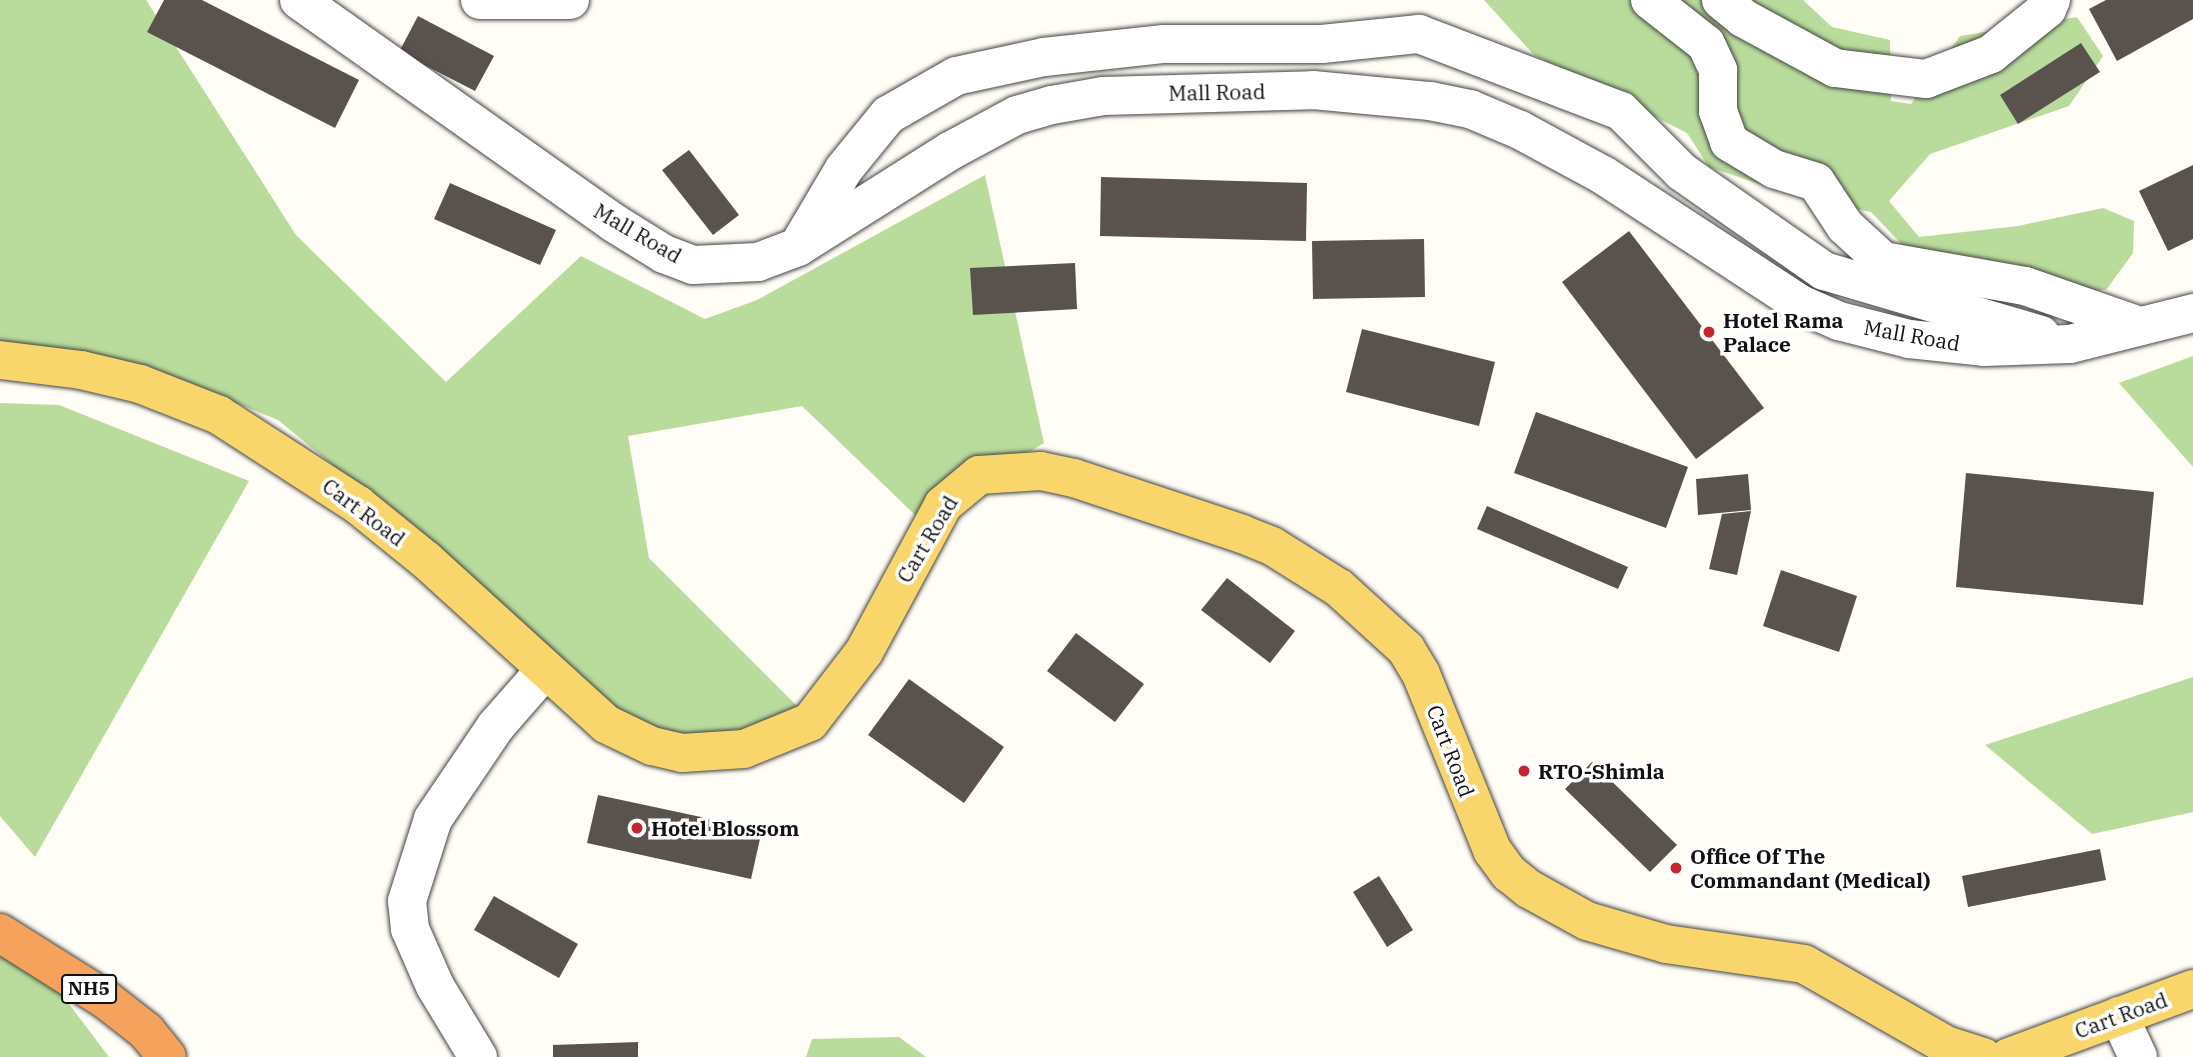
<!DOCTYPE html>
<style>
body{margin:0}
#map{position:relative;width:2193px;height:1057px;overflow:hidden;background:#fffdf5;font-family:"IBM Plex Serif",serif}
div>[style]{position:absolute}
.forest>*{inset:0;background:#b9dc9c}
.building>*{inset:0;background:#5a524d}
.roads{filter:drop-shadow(0 0 2px #444) drop-shadow(0 0 2px #444)}
.minor>*{height:38px;margin:-19px;padding:0 19px;transform-origin:19px;border-radius:19px;background:#fff}
.major>*{height:38px;margin:-19px;padding:0 19px;transform-origin:19px;border-radius:19px;background:#f9d66b}
.highway>*{height:38px;margin:-19px;padding:0 19px;transform-origin:19px;border-radius:19px;background:#f5a25d}
.dots>*{width:19px;height:19px;translate:-50% -50%;box-sizing:border-box;border:4px solid #fff;border-radius:50%}
span{translate:-50% -50%;white-space:nowrap;text-align:center;line-height:1.15;-webkit-text-stroke:7px #fff;paint-order:stroke}
.shield-label span{padding:2px 5px;background:#fff;border:2px solid;border-radius:5px;-webkit-text-stroke-width:0}
.shield-label{font-size:19px;color:#111;font-weight:700}
.street-label{font-size:21px;color:#111}
.poi-label{font-size:21px;color:#111;font-weight:700}
.left{translate:0 -50%;text-align:left}
</style>
<div id="map">
<div class="forest">
<div style="clip-path:polygon(0 0,146px 0,296px 235px,446px 382px,581px 256px,705px 319px,757px 300px,985px 175px,1044px 443px,987px 477px,939px 538px,802px 406px,628px 436px,649px 558px,802px 711px,681px 750px,604px 714px,453px 564px,278px 420px,165px 374px,0 345px)"></div>
<div style="clip-path:polygon(1484px 0,1803px 0,1832px 27px,1890px 40px,1891px 101px,1911px 104px,1960px 36px,2077px 17px,2103px 56px,2069px 106px,1930px 154px,1889px 201px,1919px 237px,2018px 226px,2103px 208px,2134px 221px,2133px 253px,2106px 290px,1947px 292px,1871px 212px,1792px 195px,1709px 167px,1687px 133px,1534px 55px)"></div>
<div style="clip-path:polygon(2193px 356px,2193px 467px,2119px 383px)"></div>
<div style="clip-path:polygon(0 403px,59px 405px,249px 481px,35px 857px,0 816px)"></div>
<div style="clip-path:polygon(2193px 677px,2193px 812px,2092px 834px,1985px 745px)"></div>
<div style="clip-path:polygon(0 935px,63px 996px,109px 1057px,0 1057px)"></div>
<div style="clip-path:polygon(899px 1037px,926px 1057px,806px 1057px,812px 1039px)"></div>
</div>
<div class="building">
<div style="clip-path:polygon(164px 0,202px 0,359px 80px,335px 128px,147px 32px)"></div>
<div style="clip-path:polygon(2106px 0,2193px 0,2193px 19px,2117px 61px,2089px 9px)"></div>
<div style="clip-path:polygon(418px 16px,494px 56px,475px 91px,399px 52px)"></div>
<div style="clip-path:polygon(2081px 43px,2100px 72px,2018px 124px,2000px 95px)"></div>
<div style="clip-path:polygon(689px 150px,739px 215px,713px 235px,662px 170px)"></div>
<div style="clip-path:polygon(2193px 165px,2193px 239px,2168px 251px,2139px 191px)"></div>
<div style="clip-path:polygon(1101px 177px,1307px 183px,1306px 241px,1100px 236px)"></div>
<div style="clip-path:polygon(450px 183px,556px 230px,540px 265px,434px 219px)"></div>
<div style="clip-path:polygon(1629px 231px,1764px 408px,1696px 459px,1562px 282px)"></div>
<div style="clip-path:polygon(1424px 239px,1425px 297px,1313px 299px,1312px 241px)"></div>
<div style="clip-path:polygon(1075px 263px,1077px 309px,973px 315px,970px 268px)"></div>
<div style="clip-path:polygon(1362px 329px,1495px 362px,1479px 426px,1346px 392px)"></div>
<div style="clip-path:polygon(1536px 412px,1688px 467px,1666px 528px,1514px 473px)"></div>
<div style="clip-path:polygon(1966px 473px,2154px 492px,2143px 605px,1956px 587px)"></div>
<div style="clip-path:polygon(1748px 474px,1751px 510px,1698px 515px,1696px 479px)"></div>
<div style="clip-path:polygon(1487px 506px,1628px 567px,1618px 589px,1477px 529px)"></div>
<div style="clip-path:polygon(1751px 511px,1737px 575px,1709px 569px,1722px 514px)"></div>
<div style="clip-path:polygon(1781px 570px,1857px 596px,1839px 652px,1763px 626px)"></div>
<div style="clip-path:polygon(1227px 578px,1295px 631px,1270px 663px,1201px 610px)"></div>
<div style="clip-path:polygon(1076px 633px,1144px 684px,1115px 722px,1047px 671px)"></div>
<div style="clip-path:polygon(909px 679px,1004px 747px,964px 803px,868px 735px)"></div>
<div style="clip-path:polygon(1592px 762px,1677px 845px,1650px 872px,1565px 789px)"></div>
<div style="clip-path:polygon(598px 795px,762px 830px,751px 879px,587px 843px)"></div>
<div style="clip-path:polygon(2100px 849px,2106px 880px,1968px 907px,1962px 876px)"></div>
<div style="clip-path:polygon(1379px 876px,1413px 930px,1387px 947px,1353px 892px)"></div>
<div style="clip-path:polygon(494px 896px,578px 944px,559px 978px,474px 930px)"></div>
<div style="clip-path:polygon(638px 1042px,638px 1057px,553px 1057px,553px 1045px)"></div>
</div>
<div class="roads">
<div class="minor">
<div style="left:299px;top:0;width:386px;rotate:35.3deg"></div>
<div style="left:614px;top:223px;width:59px;rotate:31.8deg"></div>
<div style="left:664px;top:254px;width:31px;rotate:21deg"></div>
<div style="left:693px;top:265px;width:65px;rotate:-2.6deg"></div>
<div style="left:758px;top:262px;width:43px;rotate:-20.6deg"></div>
<div style="left:798px;top:247px;width:180px;rotate:-32.3deg"></div>
<div style="left:950px;top:151px;width:76px;rotate:-28.2deg"></div>
<div style="left:1017px;top:115px;width:36px;rotate:-16deg"></div>
<div style="left:1052px;top:105px;width:52px;rotate:-10deg"></div>
<div style="left:1103px;top:96px;width:210px;rotate:-1.6deg"></div>
<div style="left:1313px;top:90px;width:118px;rotate:5.4deg"></div>
<div style="left:1430px;top:101px;width:41px;rotate:11.3deg"></div>
<div style="left:1470px;top:109px;width:54px;rotate:22.8deg"></div>
<div style="left:1520px;top:130px;width:94px;rotate:28.5deg"></div>
<div style="left:1603px;top:175px;width:235px;rotate:33.2deg"></div>
<div style="left:1800px;top:304px;width:43px;rotate:23.6deg"></div>
<div style="left:1839px;top:321px;width:72px;rotate:14.4deg"></div>
<div style="left:1909px;top:339px;width:75px;rotate:6.1deg"></div>
<div style="left:1984px;top:347px;width:86px;rotate:-2deg"></div>
<div style="left:2070px;top:344px;width:127px;rotate:-14.1deg"></div>
<div style="left:480px;top:0;width:90px"></div>
<div style="left:1650px;top:0;width:71px;rotate:38.2deg"></div>
<div style="left:1706px;top:44px;width:29px;rotate:65deg"></div>
<div style="left:1718px;top:70px;width:41px;rotate:90deg"></div>
<div style="left:1718px;top:111px;width:33px;rotate:70deg"></div>
<div style="left:1729px;top:142px;width:52px;rotate:31deg"></div>
<div style="left:1774px;top:169px;width:44px;rotate:17.2deg"></div>
<div style="left:1816px;top:182px;width:53px;rotate:56.6deg"></div>
<div style="left:1845px;top:226px;width:52px;rotate:42.6deg"></div>
<div style="left:1883px;top:261px;width:144px;rotate:10deg"></div>
<div style="left:2025px;top:286px;width:122px;rotate:19.2deg"></div>
<div style="left:1721px;top:0;width:28px;rotate:39deg"></div>
<div style="left:1743px;top:18px;width:105px;rotate:28.5deg"></div>
<div style="left:1835px;top:68px;width:92px;rotate:6.9deg"></div>
<div style="left:1926px;top:79px;width:70px;rotate:-21deg"></div>
<div style="left:1991px;top:54px;width:72px;rotate:-38.8deg"></div>
<div style="left:2047px;top:9px;width:10px;rotate:-66deg"></div>
<div style="left:802px;top:240px;width:82px;rotate:-59.4deg"></div>
<div style="left:844px;top:169px;width:70px;rotate:-50.8deg"></div>
<div style="left:888px;top:115px;width:78px;rotate:-29.8deg"></div>
<div style="left:956px;top:76px;width:90px;rotate:-12.2deg"></div>
<div style="left:1044px;top:57px;width:121px;rotate:-6.2deg"></div>
<div style="left:1164px;top:44px;width:158px"></div>
<div style="left:1322px;top:44px;width:98px;rotate:-5.9deg"></div>
<div style="left:1419px;top:34px;width:216px;rotate:20.9deg"></div>
<div style="left:1621px;top:111px;width:86px;rotate:45deg"></div>
<div style="left:1682px;top:172px;width:173px;rotate:34.9deg"></div>
<div style="left:1824px;top:271px;width:226px;rotate:16.4deg"></div>
<div style="left:2119px;top:1016px;width:45px;rotate:65.1deg"></div>
<div style="left:478px;top:1057px;width:83px;rotate:-121.2deg"></div>
<div style="left:435px;top:986px;width:62px;rotate:-113.7deg"></div>
<div style="left:410px;top:929px;width:28px;rotate:-96deg"></div>
<div style="left:407px;top:901px;width:86px;rotate:-72.4deg"></div>
<div style="left:433px;top:819px;width:112px;rotate:-55.9deg"></div>
<div style="left:496px;top:726px;width:74px;rotate:-48.8deg"></div>
</div>
<div class="major">
<div style="left:0;top:360px;width:82px;rotate:7deg"></div>
<div style="left:81px;top:370px;width:61px;rotate:13.3deg"></div>
<div style="left:140px;top:384px;width:85px;rotate:21.4deg"></div>
<div style="left:219px;top:415px;width:166px;rotate:32.9deg"></div>
<div style="left:358px;top:505px;width:87px;rotate:39deg"></div>
<div style="left:426px;top:560px;width:244px;rotate:42.3deg"></div>
<div style="left:606px;top:724px;width:51px;rotate:25.6deg"></div>
<div style="left:652px;top:746px;width:31px;rotate:13deg"></div>
<div style="left:682px;top:753px;width:62px;rotate:-3.7deg"></div>
<div style="left:744px;top:749px;width:71px;rotate:-22.2deg"></div>
<div style="left:810px;top:722px;width:88px;rotate:-52.4deg"></div>
<div style="left:864px;top:652px;width:167px;rotate:-61.7deg"></div>
<div style="left:943px;top:505px;width:47px;rotate:-39.8deg"></div>
<div style="left:979px;top:475px;width:62px;rotate:-3.7deg"></div>
<div style="left:1041px;top:471px;width:34px;rotate:12deg"></div>
<div style="left:1074px;top:478px;width:177px;rotate:18.4deg"></div>
<div style="left:1242px;top:534px;width:32px;rotate:22deg"></div>
<div style="left:1272px;top:546px;width:79px;rotate:32.1deg"></div>
<div style="left:1339px;top:588px;width:91px;rotate:42.3deg"></div>
<div style="left:1406px;top:649px;width:29px;rotate:59deg"></div>
<div style="left:1421px;top:674px;width:190px;rotate:68deg"></div>
<div style="left:1492px;top:850px;width:29px;rotate:54deg"></div>
<div style="left:1509px;top:873px;width:26px;rotate:39deg"></div>
<div style="left:1529px;top:889px;width:66px;rotate:28.9deg"></div>
<div style="left:1587px;top:921px;width:82px;rotate:16.2deg"></div>
<div style="left:1666px;top:944px;width:139px;rotate:8.2deg"></div>
<div style="left:1804px;top:964px;width:163px;rotate:29.7deg"></div>
<div style="left:1946px;top:1045px;width:40px;rotate:18deg"></div>
<div style="left:2009px;top:1057px;width:196px;rotate:-20.3deg"></div>
</div>
<div class="highway">
<div style="left:0;top:933px;width:124px;rotate:32.2deg"></div>
<div style="left:105px;top:999px;width:52px;rotate:38deg"></div>
<div style="left:146px;top:1031px;width:33px;rotate:51deg"></div>
</div>
</div>
<div class="dots">
<div style="left:1709px;top:332px;background:#c4262e"></div>
<div style="left:1524px;top:771px;background:#c4262e"></div>
<div style="left:637px;top:828px;background:#c4262e"></div>
<div style="left:1676px;top:868px;background:#c4262e"></div>
</div>
<div class="shield-label">
<span style="left:89px;top:989px">NH5</span>
</div>
<div class="street-label">
<span style="left:1217px;top:92px;rotate:-1deg">Mall Road</span>
<span style="left:638px;top:233px;rotate:30deg">Mall Road</span>
<span style="left:1912px;top:335px;rotate:10deg">Mall Road</span>
<span style="left:364px;top:512px;rotate:37deg">Cart Road</span>
<span style="left:927px;top:539px;rotate:-59deg">Cart Road</span>
<span style="left:1451px;top:751px;rotate:69deg">Cart Road</span>
<span style="left:2121px;top:1015px;rotate:-20deg">Cart Road</span>
</div>
<div class="poi-label">
<span class="left" style="left:1723px;top:332px">Hotel Rama<br>Palace</span>
<span class="left" style="left:1538px;top:771px">RTO-Shimla</span>
<span class="left" style="left:651px;top:828px">Hotel Blossom</span>
<span class="left" style="left:1690px;top:868px">Office Of The<br>Commandant (Medical)</span>
</div>
</div>
